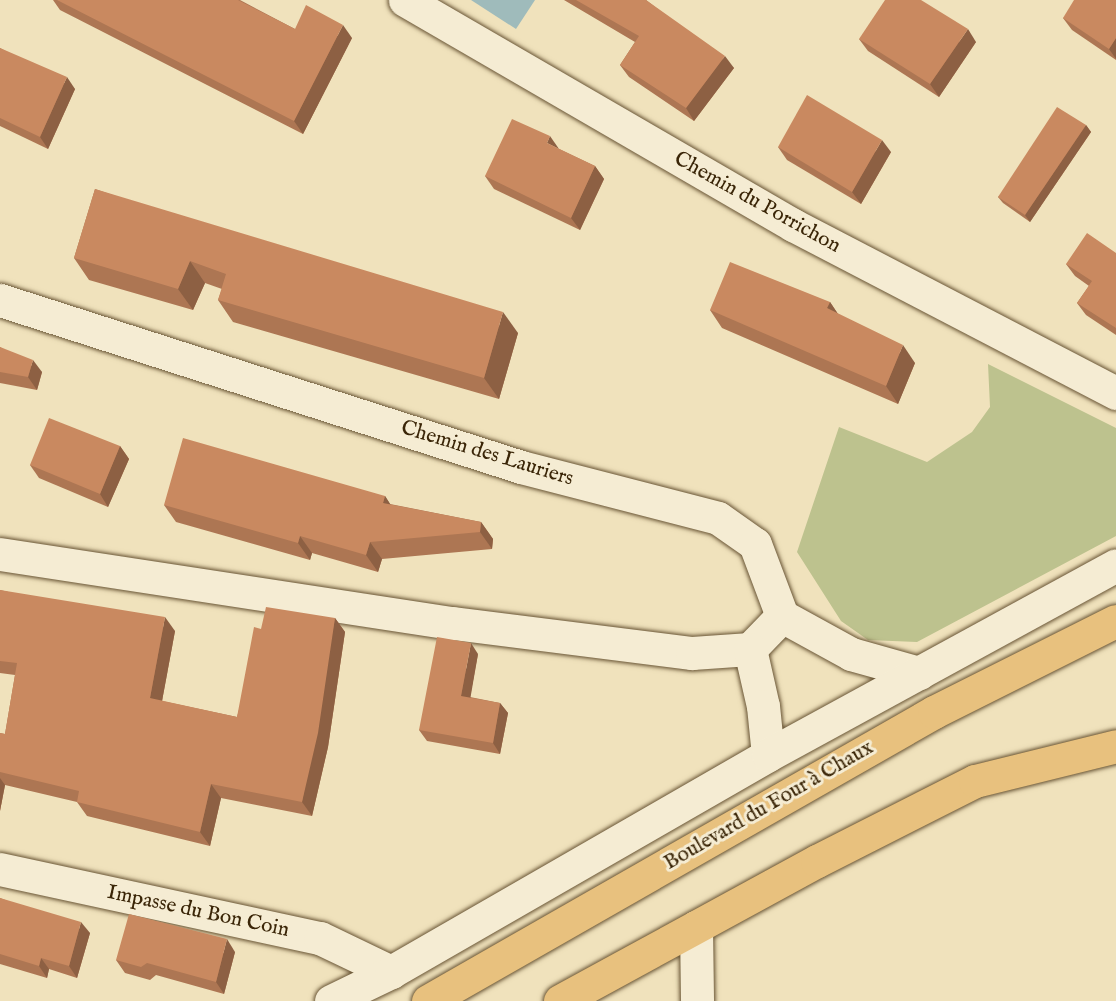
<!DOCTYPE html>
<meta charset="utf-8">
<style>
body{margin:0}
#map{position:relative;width:1116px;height:1001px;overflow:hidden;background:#f0e2bc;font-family:"IM FELL English",serif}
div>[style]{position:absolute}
.green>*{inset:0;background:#bdc28e}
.water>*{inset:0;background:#9fbbbb}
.roads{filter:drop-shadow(0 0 2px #685434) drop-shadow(0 0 2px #685434)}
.minor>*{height:33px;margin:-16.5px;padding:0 16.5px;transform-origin:16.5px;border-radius:16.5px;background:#f5ecd3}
.major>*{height:33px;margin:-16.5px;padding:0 16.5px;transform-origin:16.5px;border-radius:16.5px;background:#e8c17e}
.wall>*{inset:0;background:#ad7653}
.shaded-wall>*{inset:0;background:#8d6043}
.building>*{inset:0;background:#c98960}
span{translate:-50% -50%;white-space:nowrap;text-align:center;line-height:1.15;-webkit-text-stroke:6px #f5ecd3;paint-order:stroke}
.street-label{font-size:21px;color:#3a2507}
</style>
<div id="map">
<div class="green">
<div style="clip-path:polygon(988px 364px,1116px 428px,1116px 536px,917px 642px,868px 640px,841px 621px,797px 552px,839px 427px,927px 462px,972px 432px,990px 407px)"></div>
</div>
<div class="water">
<div style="clip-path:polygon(471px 0,535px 0,516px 29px)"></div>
</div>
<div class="roads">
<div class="minor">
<div style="left:405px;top:0;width:449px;rotate:30.1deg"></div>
<div style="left:793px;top:225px;width:364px;rotate:27.5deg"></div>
<div style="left:0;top:300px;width:547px;rotate:17.77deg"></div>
<div style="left:521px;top:467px;width:203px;rotate:14.5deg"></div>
<div style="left:718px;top:518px;width:45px;rotate:35.1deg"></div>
<div style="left:755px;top:544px;width:77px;rotate:69.4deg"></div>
<div style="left:782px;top:616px;width:79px;rotate:28.8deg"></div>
<div style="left:851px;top:654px;width:71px;rotate:15.6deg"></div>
<div style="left:0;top:554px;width:458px;rotate:8.7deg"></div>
<div style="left:453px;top:623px;width:241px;rotate:7.2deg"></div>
<div style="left:692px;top:653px;width:58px;rotate:-3.9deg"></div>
<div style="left:750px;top:649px;width:46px;rotate:-45.9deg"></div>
<div style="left:750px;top:649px;width:58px;rotate:77.2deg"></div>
<div style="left:763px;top:706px;width:49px;rotate:84.2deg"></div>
<div style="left:0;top:869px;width:327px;rotate:12.2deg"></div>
<div style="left:320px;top:938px;width:79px;rotate:25.6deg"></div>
<div style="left:696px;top:927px;width:74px;rotate:89.2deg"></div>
<div style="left:331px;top:1001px;width:67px;rotate:-25.8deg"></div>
<div style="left:391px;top:972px;width:435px;rotate:-29.9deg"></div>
<div style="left:768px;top:755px;width:396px;rotate:-28.6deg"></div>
</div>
<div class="major">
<div style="left:428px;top:1001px;width:583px;rotate:-29.73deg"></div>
<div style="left:934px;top:712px;width:203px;rotate:-26.6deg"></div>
<div style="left:560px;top:1001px;width:293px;rotate:-28.6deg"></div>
<div style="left:817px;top:861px;width:177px;rotate:-26.9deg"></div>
<div style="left:975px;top:781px;width:145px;rotate:-13.9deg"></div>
</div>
</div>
<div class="wall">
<div style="clip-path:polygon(53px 0,240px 0,295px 29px,352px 38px,303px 134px,60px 10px)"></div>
<div style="clip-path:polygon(564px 0,646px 0,734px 68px,694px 121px,629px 77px,620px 65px,635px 42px)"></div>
<div style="clip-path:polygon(1116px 0,1116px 60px,1072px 30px,1063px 18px)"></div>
<div style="clip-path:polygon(859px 39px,976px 42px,939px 97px,868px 51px)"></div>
<div style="clip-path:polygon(0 48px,75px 89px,48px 149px,0 126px)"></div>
<div style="clip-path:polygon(1086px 125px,1091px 132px,1030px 222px,1003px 203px,998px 197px)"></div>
<div style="clip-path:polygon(778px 147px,891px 152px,861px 204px,787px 160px)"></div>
<div style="clip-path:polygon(559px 149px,595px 166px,604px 179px,580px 230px,494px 189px,485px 176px)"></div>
<div style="clip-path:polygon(95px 189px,518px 333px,499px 399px,233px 322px,218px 300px,222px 289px,205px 283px,193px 310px,89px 280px,74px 258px)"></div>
<div style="clip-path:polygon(1116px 253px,1116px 335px,1086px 315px,1077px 303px,1089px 286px,1075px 276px,1066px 264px)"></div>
<div style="clip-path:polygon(830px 302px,838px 314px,915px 363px,898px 404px,722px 328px,710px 310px)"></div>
<div style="clip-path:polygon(0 347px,42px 372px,37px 390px,0 383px)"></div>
<div style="clip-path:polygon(120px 446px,129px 459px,108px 507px,39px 478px,30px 465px)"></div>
<div style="clip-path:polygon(385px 496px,390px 504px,481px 522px,493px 539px,492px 549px,382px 559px,378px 572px,312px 553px,310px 560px,176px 522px,164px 505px)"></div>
<div style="clip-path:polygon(0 590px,175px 631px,162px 701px,237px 717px,261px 629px,335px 618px,345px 632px,328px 747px,312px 816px,221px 798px,210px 846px,87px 816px,77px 802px,5px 785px,0 811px,0 733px,5px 734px,15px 675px,0 673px)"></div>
<div style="clip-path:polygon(478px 654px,470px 697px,500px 703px,508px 713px,500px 754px,427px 741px,419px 730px)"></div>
<div style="clip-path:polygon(0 898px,90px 933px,77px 978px,49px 969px,47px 978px,0 964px)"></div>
<div style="clip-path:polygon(235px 952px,224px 994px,156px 975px,150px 980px,125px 973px,116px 960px)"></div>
</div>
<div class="shaded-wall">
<div style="clip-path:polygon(343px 25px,352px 38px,303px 134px,294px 121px)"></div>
<div style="clip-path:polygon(968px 29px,976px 42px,939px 97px,930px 84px)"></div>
<div style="clip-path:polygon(1116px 38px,1116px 59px,1109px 49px)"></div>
<div style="clip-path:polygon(725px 56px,734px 68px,694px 121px,686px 108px)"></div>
<div style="clip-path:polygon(67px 77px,75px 89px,48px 149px,40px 137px)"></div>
<div style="clip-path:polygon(1086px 125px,1091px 132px,1030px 222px,1025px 215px)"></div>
<div style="clip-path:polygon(550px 136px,559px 149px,547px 143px)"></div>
<div style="clip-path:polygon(882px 140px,891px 152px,861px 204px,852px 192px)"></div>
<div style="clip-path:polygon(595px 166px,604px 179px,580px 230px,571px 218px)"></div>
<div style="clip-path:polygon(190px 261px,205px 283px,193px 310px,178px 289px)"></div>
<div style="clip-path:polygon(830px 302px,842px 320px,827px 308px)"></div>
<div style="clip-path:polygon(503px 312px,518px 333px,499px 399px,484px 378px)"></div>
<div style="clip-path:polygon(903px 345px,915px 363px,898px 404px,886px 386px)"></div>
<div style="clip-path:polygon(33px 360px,42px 372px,37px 390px,28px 377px)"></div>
<div style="clip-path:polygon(120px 446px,129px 459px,108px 507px,100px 494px)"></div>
<div style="clip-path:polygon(385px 496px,396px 513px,383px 503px)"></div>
<div style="clip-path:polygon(481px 522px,493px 539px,492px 549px,480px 532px)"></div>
<div style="clip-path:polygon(300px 536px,312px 553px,310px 560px,298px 543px)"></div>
<div style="clip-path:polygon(370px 542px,382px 559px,378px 572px,366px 555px)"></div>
<div style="clip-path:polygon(165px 617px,175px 631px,160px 712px,150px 698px)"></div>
<div style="clip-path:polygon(335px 618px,345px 632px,328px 747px,312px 816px,302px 802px)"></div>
<div style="clip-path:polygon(471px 643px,478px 654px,469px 706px,461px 696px)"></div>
<div style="clip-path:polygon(500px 703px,508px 713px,500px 754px,493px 743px)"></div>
<div style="clip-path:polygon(0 778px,5px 785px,0 811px)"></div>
<div style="clip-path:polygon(211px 784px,221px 798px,210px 846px,200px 832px)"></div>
<div style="clip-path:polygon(81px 922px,90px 933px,77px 978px,69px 966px)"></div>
<div style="clip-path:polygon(227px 939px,235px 952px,224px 994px,216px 982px)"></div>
<div style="clip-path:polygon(41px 958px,49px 969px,47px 978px,39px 966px)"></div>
</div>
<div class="building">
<div style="clip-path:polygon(57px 0,238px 0,295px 29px,306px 5px,343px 25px,294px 121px)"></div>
<div style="clip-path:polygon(576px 0,646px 0,725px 56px,686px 108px,620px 65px,639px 36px)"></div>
<div style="clip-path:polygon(885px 0,921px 0,968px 29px,930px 84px,859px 39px)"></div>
<div style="clip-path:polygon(1074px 0,1116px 0,1116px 38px,1109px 49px,1063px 18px)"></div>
<div style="clip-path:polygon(0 48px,67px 77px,40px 137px,0 118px)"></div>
<div style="clip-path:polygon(807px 95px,882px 140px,852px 192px,778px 147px)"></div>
<div style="clip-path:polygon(1057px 107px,1086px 125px,1025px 215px,998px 197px)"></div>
<div style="clip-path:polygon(512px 119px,550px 136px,547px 143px,595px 166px,571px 218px,485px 176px)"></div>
<div style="clip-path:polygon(95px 189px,503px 312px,484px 378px,218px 300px,226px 274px,190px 261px,178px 289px,74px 258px)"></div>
<div style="clip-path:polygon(1087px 233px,1116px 253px,1116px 328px,1077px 303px,1092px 281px,1066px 264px)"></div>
<div style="clip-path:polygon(730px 262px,830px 302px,827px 308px,903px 345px,886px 386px,710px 310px)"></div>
<div style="clip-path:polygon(0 347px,33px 360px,28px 377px,0 372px)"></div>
<div style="clip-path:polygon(49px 418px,120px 446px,100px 494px,30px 465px)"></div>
<div style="clip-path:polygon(183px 438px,385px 496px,383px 503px,481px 522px,480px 532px,370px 542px,366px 555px,300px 536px,298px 543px,164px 505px)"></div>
<div style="clip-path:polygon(0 590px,165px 617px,150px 698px,237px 717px,254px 627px,261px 629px,266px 607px,335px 618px,318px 733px,302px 802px,211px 784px,200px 832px,77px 802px,79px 791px,0 772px,0 733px,5px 734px,17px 663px,0 661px)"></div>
<div style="clip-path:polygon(437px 637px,471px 643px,461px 696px,500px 703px,493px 743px,419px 730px)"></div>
<div style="clip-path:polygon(0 898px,81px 922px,69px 966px,41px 958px,39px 966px,0 954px)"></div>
<div style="clip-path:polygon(129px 914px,227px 939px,216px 982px,147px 963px,141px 967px,116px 960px)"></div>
</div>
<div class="street-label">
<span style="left:757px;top:203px;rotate:29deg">Chemin du Porrichon</span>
<span style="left:487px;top:454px;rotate:17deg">Chemin des Lauriers</span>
<span style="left:769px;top:806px;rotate:-30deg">Boulevard du Four à Chaux</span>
<span style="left:198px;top:912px;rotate:12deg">Impasse du Bon Coin</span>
</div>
</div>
